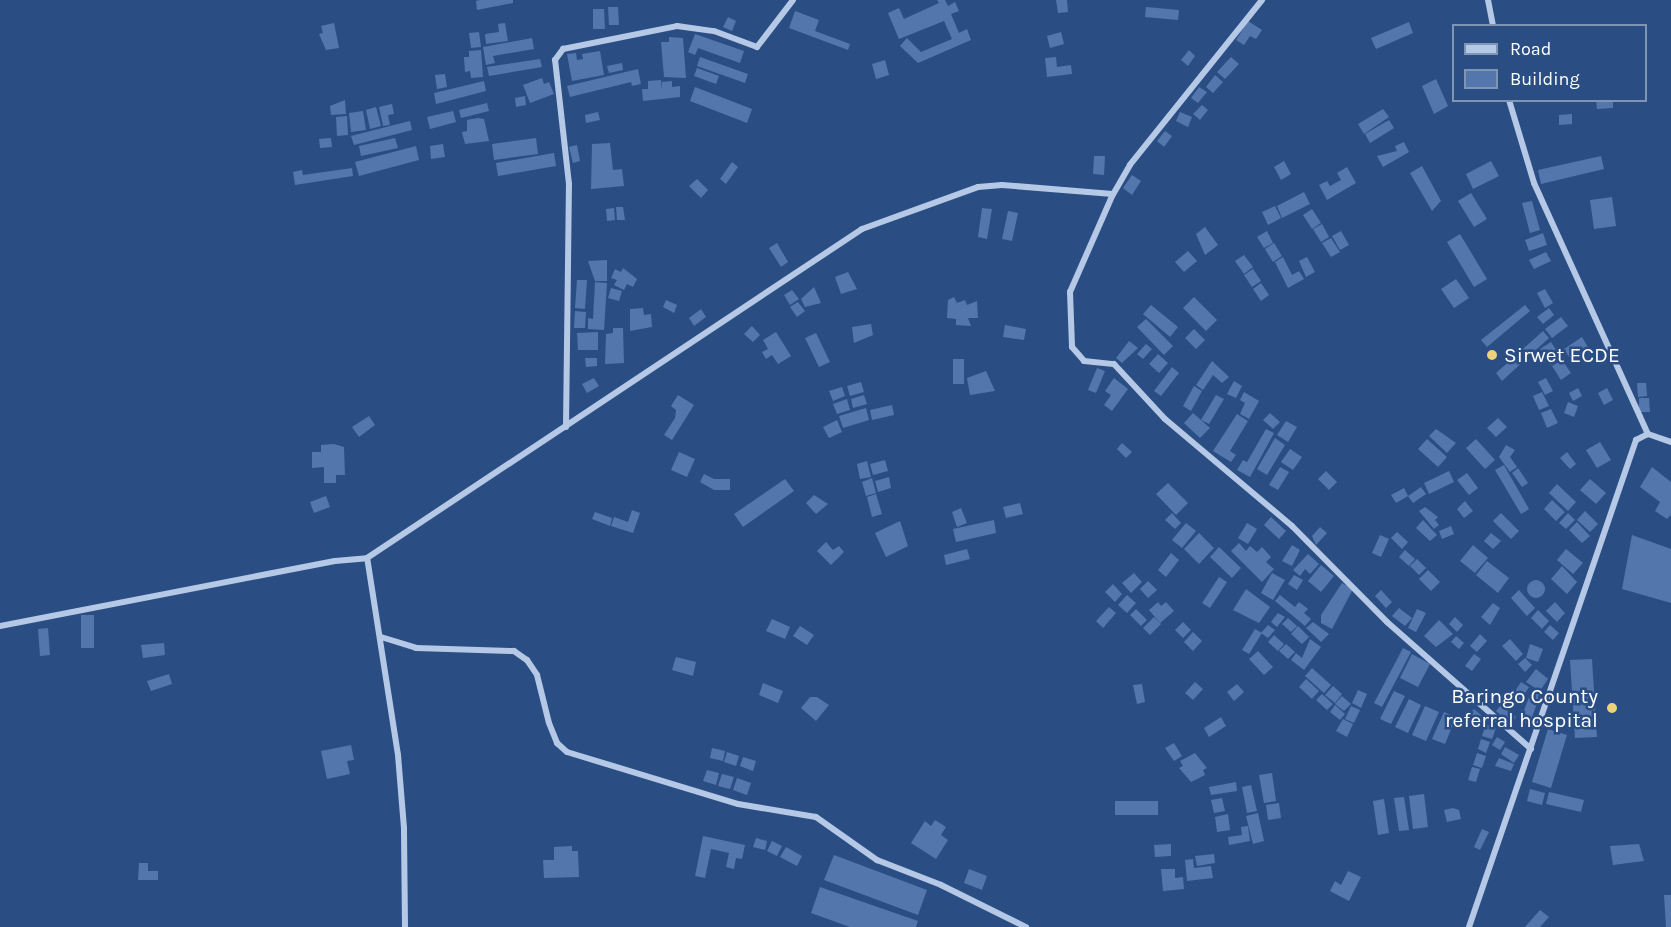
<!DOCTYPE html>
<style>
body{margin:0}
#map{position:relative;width:1671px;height:927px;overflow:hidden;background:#2a4e84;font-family:Karla,sans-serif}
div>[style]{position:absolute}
.building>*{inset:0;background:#5377ac}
.round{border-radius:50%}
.minor>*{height:6px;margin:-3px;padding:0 3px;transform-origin:3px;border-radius:3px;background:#b5c9e7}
.dots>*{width:16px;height:16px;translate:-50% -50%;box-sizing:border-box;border:3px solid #2a4e84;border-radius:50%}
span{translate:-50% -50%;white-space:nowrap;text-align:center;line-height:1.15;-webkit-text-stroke:5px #2a4e84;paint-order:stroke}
.poi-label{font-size:21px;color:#fff}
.left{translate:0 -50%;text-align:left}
.right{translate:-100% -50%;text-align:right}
.legend{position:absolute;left:1452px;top:24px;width:195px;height:78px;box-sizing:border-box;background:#2a4e84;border:2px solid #7f95b5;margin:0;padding:8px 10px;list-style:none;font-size:18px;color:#fff}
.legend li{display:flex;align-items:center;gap:12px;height:30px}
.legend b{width:30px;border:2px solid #7f95b5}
</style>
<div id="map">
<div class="building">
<div style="clip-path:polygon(480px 0,513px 0,513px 3px,477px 10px,476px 1px)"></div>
<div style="clip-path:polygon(937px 0,945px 0,948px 6px,955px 2px,959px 11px,951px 14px,959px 33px,967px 29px,971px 40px,918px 63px,900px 46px,907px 38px,921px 52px,952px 39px,944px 21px,899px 39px,888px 13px,899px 8px,904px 19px,939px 3px)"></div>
<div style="clip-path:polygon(1056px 0,1067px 0,1068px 12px,1058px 13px)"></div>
<div style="clip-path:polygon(608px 7px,618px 7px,619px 25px,609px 25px)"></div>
<div style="clip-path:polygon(1146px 7px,1179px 10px,1178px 20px,1145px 17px)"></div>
<div style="clip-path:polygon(593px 9px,604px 9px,605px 29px,593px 29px)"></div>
<div style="clip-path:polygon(795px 11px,819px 20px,815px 31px,850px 44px,848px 50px,789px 28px)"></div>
<div style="clip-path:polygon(728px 17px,736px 21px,732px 31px,723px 27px)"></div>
<div style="clip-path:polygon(1248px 21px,1262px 30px,1256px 39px,1250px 36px,1244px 45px,1236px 40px)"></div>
<div style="clip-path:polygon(1409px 22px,1413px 33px,1376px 49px,1371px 38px)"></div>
<div style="clip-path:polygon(334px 23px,339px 48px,326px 50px,319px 34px,323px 33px,321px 26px)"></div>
<div style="clip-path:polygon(505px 23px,508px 41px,486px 44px,485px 34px,499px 32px,498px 24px)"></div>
<div style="clip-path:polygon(479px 32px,481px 47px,471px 48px,469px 33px)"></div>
<div style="clip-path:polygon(1061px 32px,1064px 44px,1050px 48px,1047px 36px)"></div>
<div style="clip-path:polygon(695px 34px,744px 51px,740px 63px,698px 48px,695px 55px,688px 52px)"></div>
<div style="clip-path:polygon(669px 37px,683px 38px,686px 78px,664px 77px,661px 42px,669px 42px)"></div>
<div style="clip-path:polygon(532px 38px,534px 49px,493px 56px,495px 63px,486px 65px,483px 47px)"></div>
<div style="clip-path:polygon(481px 50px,483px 77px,471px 78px,470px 71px,465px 72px,464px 57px,469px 57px,469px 51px)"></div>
<div style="clip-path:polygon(1189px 50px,1195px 56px,1188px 66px,1181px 60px)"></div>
<div style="clip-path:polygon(600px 51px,604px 75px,572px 81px,567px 54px,576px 53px,577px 60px,583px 59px,582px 54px)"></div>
<div style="clip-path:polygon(700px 57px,748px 74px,745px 83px,697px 66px)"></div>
<div style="clip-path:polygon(1056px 57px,1057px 67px,1071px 65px,1072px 74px,1047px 77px,1045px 58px)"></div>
<div style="clip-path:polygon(1231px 57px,1239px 64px,1225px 79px,1217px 72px)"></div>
<div style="clip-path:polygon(540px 59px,542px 67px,489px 76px,487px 67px)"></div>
<div style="clip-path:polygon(885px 60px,889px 75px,876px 79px,872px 64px)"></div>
<div style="clip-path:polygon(622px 63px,623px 70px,609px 73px,607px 66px)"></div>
<div style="clip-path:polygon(697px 68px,719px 76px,716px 84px,694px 76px)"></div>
<div style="clip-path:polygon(638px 69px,641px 84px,632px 86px,631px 82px,570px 97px,567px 86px)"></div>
<div style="clip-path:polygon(445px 74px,447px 87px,437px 89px,435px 75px)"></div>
<div style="clip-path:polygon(1215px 75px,1223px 82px,1213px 93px,1206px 87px)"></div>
<div style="clip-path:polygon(542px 78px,544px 84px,549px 82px,554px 94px,530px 103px,523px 85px)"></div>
<div style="clip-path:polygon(1436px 79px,1448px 106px,1434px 114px,1422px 86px)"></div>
<div style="clip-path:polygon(661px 80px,662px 90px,662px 82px,672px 81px,672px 87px,680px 86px,680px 97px,643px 101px,642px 89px,648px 89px,648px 81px)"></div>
<div style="clip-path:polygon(484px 81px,486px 91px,436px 104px,434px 93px)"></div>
<div style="clip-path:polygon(695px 87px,752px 109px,747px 123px,690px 101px)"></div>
<div style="clip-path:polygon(1199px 87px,1207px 92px,1198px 103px,1191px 98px)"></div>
<div style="clip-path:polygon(525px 96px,526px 105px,516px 107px,515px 98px)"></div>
<div style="clip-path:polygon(345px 100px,346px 114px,331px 115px,330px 106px)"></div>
<div style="clip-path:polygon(1596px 100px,1613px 100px,1613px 108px,1597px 109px)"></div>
<div style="clip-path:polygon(487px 103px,489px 111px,461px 118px,459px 110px)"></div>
<div style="clip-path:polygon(392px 104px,394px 114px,388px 115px,390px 125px,383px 126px,379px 107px)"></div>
<div style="clip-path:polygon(1202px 105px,1208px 110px,1200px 120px,1193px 114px)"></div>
<div style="clip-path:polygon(376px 107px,381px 126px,370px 129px,366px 110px)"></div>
<div style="clip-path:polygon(1383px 109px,1389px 117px,1364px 134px,1358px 124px)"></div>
<div style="clip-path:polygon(363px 111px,366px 130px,351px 132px,349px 113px)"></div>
<div style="clip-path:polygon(453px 111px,456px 122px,430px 129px,427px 117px)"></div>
<div style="clip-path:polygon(598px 112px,600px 120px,586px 123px,585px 115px)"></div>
<div style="clip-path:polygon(1180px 112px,1192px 117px,1188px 127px,1176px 121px)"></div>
<div style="clip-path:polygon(1572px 114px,1572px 124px,1559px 125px,1559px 115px)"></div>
<div style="clip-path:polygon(347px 116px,348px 135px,337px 136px,336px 117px)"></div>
<div style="clip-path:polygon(478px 118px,484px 119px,489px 141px,465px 144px,462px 132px,467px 131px,467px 120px)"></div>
<div style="clip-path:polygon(1389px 120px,1394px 128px,1370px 143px,1365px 134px)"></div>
<div style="clip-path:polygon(410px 121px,412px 130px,354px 145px,351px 136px)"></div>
<div style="clip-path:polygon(1165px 131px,1172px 136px,1164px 147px,1157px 141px)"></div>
<div style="clip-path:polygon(331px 138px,332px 147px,320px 148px,319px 139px)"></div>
<div style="clip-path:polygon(395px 138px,398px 148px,361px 156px,359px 146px)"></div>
<div style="clip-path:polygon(536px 138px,538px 154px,494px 160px,492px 144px)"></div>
<div style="clip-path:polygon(1404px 142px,1409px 152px,1383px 167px,1377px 156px,1397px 151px,1395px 146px)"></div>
<div style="clip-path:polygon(610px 143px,613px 170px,622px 169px,624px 186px,591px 189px,592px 144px)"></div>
<div style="clip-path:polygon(443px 144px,445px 157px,431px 159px,430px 146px)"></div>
<div style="clip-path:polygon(577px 145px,580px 161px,573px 163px,569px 147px)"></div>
<div style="clip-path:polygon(416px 146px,419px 160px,359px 176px,355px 162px)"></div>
<div style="clip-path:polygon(554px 153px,556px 166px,498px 176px,496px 163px)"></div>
<div style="clip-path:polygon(1094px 156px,1105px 156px,1104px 175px,1093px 174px)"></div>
<div style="clip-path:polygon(1601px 156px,1604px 169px,1541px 184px,1538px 170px)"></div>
<div style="clip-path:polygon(1284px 161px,1291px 174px,1281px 180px,1274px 167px)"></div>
<div style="clip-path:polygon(1491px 161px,1499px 176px,1473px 189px,1466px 174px)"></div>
<div style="clip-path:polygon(732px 162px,738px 167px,726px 184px,720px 179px)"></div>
<div style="clip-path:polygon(1422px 166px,1441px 201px,1432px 211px,1410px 173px)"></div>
<div style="clip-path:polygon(1347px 167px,1356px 183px,1327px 200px,1319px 185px,1327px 181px,1330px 186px,1341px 180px,1337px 173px)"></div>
<div style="clip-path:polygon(352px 168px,353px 176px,295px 185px,293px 172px,302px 170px,303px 175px)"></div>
<div style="clip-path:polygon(1132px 175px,1141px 181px,1132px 195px,1123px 188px)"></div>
<div style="clip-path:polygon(697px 179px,708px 190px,701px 198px,689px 186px)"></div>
<div style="clip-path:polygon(1304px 192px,1310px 204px,1282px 218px,1277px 206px)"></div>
<div style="clip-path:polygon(1471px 193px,1487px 219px,1474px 227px,1458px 201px)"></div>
<div style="clip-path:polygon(1612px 197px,1616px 226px,1594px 229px,1590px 200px)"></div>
<div style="clip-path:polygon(1532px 201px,1540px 230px,1530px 233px,1522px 203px)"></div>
<div style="clip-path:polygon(1275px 206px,1281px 218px,1268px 225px,1262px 212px)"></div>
<div style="clip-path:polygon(616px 207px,623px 207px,625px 220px,617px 220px)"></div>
<div style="clip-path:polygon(614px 208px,615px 220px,607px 221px,606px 209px)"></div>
<div style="clip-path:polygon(982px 208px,992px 209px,987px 239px,978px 237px)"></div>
<div style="clip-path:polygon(1312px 209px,1321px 223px,1312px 229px,1303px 215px)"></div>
<div style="clip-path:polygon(1008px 211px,1018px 213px,1012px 241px,1002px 239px)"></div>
<div style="clip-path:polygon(1322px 224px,1329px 237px,1321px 242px,1313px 229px)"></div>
<div style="clip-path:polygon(1205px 227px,1218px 245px,1205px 255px,1196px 234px)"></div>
<div style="clip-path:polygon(1267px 231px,1273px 243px,1264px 248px,1257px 237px)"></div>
<div style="clip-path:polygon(1341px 231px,1349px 245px,1340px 250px,1332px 236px)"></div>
<div style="clip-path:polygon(1543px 233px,1547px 245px,1529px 251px,1525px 240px)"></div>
<div style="clip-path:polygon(1460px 234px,1487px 279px,1474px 287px,1447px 242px)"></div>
<div style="clip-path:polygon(1331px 238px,1340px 252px,1331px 257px,1322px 243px)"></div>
<div style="clip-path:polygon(777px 243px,788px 262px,781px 267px,769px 248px)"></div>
<div style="clip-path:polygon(1274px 243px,1282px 256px,1273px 262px,1265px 249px)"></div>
<div style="clip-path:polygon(1188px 251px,1197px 261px,1184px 272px,1175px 262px)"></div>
<div style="clip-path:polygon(1546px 252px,1551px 261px,1534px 269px,1529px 260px)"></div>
<div style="clip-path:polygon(1244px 255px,1253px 267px,1244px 274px,1235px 261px)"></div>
<div style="clip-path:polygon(1283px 257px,1292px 275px,1299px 271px,1304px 279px,1288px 288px,1275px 262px)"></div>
<div style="clip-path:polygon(1307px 257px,1315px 272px,1306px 277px,1299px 261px)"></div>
<div style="clip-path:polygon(607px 260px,607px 281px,595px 281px,588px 261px)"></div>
<div style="clip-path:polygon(623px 268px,637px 279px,633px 287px,627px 284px,624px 290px,614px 285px,617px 280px,611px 278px,615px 269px,621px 272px)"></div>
<div style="clip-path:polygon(1253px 269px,1261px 281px,1252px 287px,1244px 275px)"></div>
<div style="clip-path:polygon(848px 272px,857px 289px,841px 294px,835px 277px)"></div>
<div style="clip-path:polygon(1456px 279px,1469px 298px,1454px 308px,1441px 289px)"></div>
<div style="clip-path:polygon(577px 280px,587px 280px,585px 309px,575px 308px)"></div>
<div style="clip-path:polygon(595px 282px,607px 283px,604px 330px,588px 329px,588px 318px,593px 319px)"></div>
<div style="clip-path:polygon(1261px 283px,1269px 295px,1261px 301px,1253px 289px)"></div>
<div style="clip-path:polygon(814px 287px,821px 303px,805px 307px,801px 299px)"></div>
<div style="clip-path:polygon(611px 288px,622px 291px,619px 301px,608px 298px)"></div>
<div style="clip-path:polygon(1545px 289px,1553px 303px,1545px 308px,1537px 293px)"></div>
<div style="clip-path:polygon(792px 290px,799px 299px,790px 305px,784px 295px)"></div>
<div style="clip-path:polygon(954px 297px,957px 303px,965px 300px,967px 305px,977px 301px,978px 318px,968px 318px,971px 326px,956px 325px,956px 319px,947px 318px,948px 300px)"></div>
<div style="clip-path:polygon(1194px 297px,1217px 320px,1206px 331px,1183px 308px)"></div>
<div style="clip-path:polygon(666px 300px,677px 305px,674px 313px,663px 307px)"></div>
<div style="clip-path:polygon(798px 302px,805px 311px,797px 317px,790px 307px)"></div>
<div style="clip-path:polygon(1151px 305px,1178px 327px,1170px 337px,1143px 314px)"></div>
<div style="clip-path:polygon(1525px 305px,1530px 311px,1487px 347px,1481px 340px)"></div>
<div style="clip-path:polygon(643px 308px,644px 315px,651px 314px,652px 327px,630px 331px,630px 309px)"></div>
<div style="clip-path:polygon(1549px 308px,1554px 315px,1543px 324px,1537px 317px)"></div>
<div style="clip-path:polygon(701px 309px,706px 317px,694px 326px,689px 318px)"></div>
<div style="clip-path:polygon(575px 311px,586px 312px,585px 328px,574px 328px)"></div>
<div style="clip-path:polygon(1561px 317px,1568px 326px,1552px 338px,1545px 329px)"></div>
<div style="clip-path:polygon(1146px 319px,1173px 346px,1164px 355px,1137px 327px)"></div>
<div style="clip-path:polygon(871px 324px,873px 335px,854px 343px,852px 327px)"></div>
<div style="clip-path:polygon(1005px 325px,1026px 329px,1024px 340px,1003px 337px)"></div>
<div style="clip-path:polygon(752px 326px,760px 335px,753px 342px,744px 334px)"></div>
<div style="clip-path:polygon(613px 328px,623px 328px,624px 363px,605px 364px,606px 334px,613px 333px)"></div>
<div style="clip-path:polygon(1194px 329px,1205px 340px,1196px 349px,1185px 338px)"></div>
<div style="clip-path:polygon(1543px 331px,1549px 338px,1502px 381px,1496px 373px)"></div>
<div style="clip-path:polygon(598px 332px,598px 350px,578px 350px,577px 333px)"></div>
<div style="clip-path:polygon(776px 332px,791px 356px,778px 364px,772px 355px,766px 359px,762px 352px,768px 349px,763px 340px)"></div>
<div style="clip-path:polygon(816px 333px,830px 362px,819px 367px,805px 338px)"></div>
<div style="clip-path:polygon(1582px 337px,1589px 349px,1571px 360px,1564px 349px)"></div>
<div style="clip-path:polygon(1129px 341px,1138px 348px,1122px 363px,1116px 358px)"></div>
<div style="clip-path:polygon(1551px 342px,1561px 358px,1551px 365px,1540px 349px)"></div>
<div style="clip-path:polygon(1146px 344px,1152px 349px,1143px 359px,1137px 354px)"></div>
<div style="clip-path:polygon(1158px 354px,1168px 363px,1159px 373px,1149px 364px)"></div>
<div style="clip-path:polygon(585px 358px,597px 358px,597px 366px,586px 367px)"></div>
<div style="clip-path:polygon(953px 359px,964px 359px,964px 384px,953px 384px)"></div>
<div style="clip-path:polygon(1562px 360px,1571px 373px,1561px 380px,1552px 366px)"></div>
<div style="clip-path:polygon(1212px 361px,1229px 377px,1222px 383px,1213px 375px,1203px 390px,1196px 385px)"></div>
<div style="clip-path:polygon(1172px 367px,1179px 373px,1161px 396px,1154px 391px)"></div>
<div style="clip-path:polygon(1097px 368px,1105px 371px,1096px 393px,1088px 390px)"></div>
<div style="clip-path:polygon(986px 371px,995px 391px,970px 395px,967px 378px)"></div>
<div style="clip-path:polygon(594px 378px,599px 386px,587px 393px,582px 384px)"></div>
<div style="clip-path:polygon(1114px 378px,1128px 389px,1112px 411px,1104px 405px,1111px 395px,1105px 391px)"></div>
<div style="clip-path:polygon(1546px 378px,1553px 391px,1545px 395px,1538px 382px)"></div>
<div style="clip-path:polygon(1234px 381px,1242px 386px,1236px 398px,1227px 394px)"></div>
<div style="clip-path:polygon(861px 382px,864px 392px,850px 396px,847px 386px)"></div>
<div style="clip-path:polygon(1637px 383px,1646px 383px,1647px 396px,1638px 397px)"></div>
<div style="clip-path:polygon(1194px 386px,1202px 391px,1191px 411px,1183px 406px)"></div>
<div style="clip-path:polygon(842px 387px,845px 396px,833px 401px,829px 391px)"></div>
<div style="clip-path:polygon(1578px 388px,1582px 396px,1573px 401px,1569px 393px)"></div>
<div style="clip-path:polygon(1607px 388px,1613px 400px,1604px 405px,1598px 393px)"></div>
<div style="clip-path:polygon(1244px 392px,1259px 401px,1249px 419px,1240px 414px,1245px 403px,1240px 400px)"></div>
<div style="clip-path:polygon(1542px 392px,1549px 406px,1539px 410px,1533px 396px)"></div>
<div style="clip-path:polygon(678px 395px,694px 405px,672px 440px,664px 435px,675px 418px,676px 410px,671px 406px)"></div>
<div style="clip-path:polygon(864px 395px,867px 404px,853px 408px,851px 399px)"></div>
<div style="clip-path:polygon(1216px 395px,1224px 399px,1209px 424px,1201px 420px)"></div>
<div style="clip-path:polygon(1639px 398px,1649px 398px,1650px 412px,1639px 412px)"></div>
<div style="clip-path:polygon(847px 399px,850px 410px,837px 414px,833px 404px)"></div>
<div style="clip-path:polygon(1568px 402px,1578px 406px,1574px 417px,1564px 413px)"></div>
<div style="clip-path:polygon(892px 405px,894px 415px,872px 420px,870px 410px)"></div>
<div style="clip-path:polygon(866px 408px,869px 420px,843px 428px,839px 416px)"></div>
<div style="clip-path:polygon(1551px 409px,1558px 423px,1547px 428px,1541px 413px)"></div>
<div style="clip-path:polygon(1193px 413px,1210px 428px,1200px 438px,1184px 423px)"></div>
<div style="clip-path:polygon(1270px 413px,1280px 422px,1273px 429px,1263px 420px)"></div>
<div style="clip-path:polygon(1237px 414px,1248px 421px,1230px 451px,1236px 455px,1231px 462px,1213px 451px)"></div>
<div style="clip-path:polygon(369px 416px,375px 425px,359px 437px,352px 427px)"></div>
<div style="clip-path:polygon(1498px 418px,1507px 427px,1496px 437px,1487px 428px)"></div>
<div style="clip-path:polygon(837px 420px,842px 432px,829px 438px,823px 427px)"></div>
<div style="clip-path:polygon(1286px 421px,1297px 427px,1288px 442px,1277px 435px)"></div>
<div style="clip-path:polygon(1266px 429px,1274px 433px,1250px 477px,1237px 470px,1243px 460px,1247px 462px)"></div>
<div style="clip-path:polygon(1436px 429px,1456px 443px,1447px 453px,1429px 436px)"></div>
<div style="clip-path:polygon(1275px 438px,1285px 445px,1267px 475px,1257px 469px)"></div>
<div style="clip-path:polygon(1427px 439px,1447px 457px,1438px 467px,1418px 449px)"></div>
<div style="clip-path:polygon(1476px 439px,1495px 460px,1485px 469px,1466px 448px)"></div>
<div style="clip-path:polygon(1600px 442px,1611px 460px,1597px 468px,1586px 450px)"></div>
<div style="clip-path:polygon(1122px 443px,1132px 452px,1126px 458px,1117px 449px)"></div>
<div style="clip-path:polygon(334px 444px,344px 447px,345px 475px,336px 475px,336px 483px,324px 483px,324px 467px,312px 468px,312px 452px,321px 452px,321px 445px)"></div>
<div style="clip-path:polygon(1506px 445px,1515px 450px,1510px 457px,1517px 467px,1510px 472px,1499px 457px)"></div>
<div style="clip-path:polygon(1290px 449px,1302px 457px,1293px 470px,1281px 462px)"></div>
<div style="clip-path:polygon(679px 452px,695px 459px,687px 477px,671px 470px)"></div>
<div style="clip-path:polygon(1567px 452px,1576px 464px,1570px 469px,1560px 458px)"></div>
<div style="clip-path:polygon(885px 460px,888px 471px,873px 475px,870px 464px)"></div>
<div style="clip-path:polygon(867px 461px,871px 477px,860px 479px,857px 464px)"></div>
<div style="clip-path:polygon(1504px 465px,1529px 509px,1521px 514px,1495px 470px)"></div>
<div style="clip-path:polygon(1280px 467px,1289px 472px,1278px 490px,1269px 485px)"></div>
<div style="clip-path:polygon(1652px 467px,1671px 482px,1671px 515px,1667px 519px,1655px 511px,1660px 502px,1640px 487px)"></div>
<div style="clip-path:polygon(1518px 468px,1528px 483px,1522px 487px,1512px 473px)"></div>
<div style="clip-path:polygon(1326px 471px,1337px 482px,1329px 490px,1318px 479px)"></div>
<div style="clip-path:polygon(1449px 471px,1454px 482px,1429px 494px,1424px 483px)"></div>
<div style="clip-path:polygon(1467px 473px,1478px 488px,1469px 495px,1457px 480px)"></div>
<div style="clip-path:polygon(704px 474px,714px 479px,730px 479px,730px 490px,714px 490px,700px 482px)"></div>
<div style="clip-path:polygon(889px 477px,891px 488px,878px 492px,875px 481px)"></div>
<div style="clip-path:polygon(872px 478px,876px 493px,866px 496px,862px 482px)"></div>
<div style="clip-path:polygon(785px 479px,794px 491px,743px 527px,734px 514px)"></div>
<div style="clip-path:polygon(1590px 479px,1606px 493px,1596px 504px,1580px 490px)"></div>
<div style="clip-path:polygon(1168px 483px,1188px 503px,1176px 515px,1156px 494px)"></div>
<div style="clip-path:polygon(1557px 484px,1576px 502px,1568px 511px,1549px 493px)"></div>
<div style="clip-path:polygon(1421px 487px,1426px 494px,1413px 503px,1408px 496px)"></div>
<div style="clip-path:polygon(1404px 488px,1408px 496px,1396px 503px,1391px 495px)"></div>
<div style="clip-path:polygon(876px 494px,882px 514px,872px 517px,867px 497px)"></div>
<div style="clip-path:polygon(814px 495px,828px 504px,816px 514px,806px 503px)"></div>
<div style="clip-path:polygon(326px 496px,330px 507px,314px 513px,310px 502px)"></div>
<div style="clip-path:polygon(1552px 500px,1565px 512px,1556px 521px,1544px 509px)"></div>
<div style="clip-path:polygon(1465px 501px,1473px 511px,1464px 518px,1457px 509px)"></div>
<div style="clip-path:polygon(1020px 503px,1023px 514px,1006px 518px,1003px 507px)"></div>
<div style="clip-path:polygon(1425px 507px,1438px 517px,1435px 520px,1439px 525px,1434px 529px,1419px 511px)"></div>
<div style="clip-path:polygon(961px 508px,967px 523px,957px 527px,952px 512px)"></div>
<div style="clip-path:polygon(632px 510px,640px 513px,633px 533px,611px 526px,614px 517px,628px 522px)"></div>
<div style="clip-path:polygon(1585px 511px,1598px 524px,1590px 532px,1577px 520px)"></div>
<div style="clip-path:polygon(595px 512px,612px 518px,610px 526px,592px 519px)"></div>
<div style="clip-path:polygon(1172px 513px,1181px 523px,1175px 529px,1165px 520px)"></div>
<div style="clip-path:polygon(1501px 513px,1519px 531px,1511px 539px,1493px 521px)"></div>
<div style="clip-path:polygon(1568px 513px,1575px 520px,1566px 529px,1559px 523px)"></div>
<div style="clip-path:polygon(1271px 517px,1286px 531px,1279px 539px,1264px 525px)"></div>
<div style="clip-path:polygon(994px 520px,996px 533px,956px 542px,953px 529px)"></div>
<div style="clip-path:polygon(1423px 520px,1437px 535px,1430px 541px,1416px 528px)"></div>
<div style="clip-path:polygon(900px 521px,908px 546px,886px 557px,875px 533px)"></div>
<div style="clip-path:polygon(1577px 522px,1590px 536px,1582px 543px,1569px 530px)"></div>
<div style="clip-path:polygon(1186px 523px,1196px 531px,1182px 548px,1172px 540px)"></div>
<div style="clip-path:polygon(1247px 523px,1257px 529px,1248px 544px,1238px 538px)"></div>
<div style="clip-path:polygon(1451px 526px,1454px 534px,1442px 539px,1439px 531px)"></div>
<div style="clip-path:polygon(1320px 527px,1327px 533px,1316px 545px,1312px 536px)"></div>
<div style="clip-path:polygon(1397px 532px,1408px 542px,1402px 549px,1391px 538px)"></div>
<div style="clip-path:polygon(1199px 533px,1214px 548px,1199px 564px,1184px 549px)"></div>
<div style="clip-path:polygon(1491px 533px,1501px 541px,1493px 549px,1484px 541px)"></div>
<div style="clip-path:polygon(1380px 535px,1389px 539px,1381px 557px,1372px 553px)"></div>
<div style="clip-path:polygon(1632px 535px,1671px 549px,1671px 603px,1622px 589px)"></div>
<div style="clip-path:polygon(826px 542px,833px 550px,839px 546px,844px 552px,831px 565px,817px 551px)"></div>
<div style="clip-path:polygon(1239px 543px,1246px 551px,1250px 546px,1257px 552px,1262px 547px,1271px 557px,1266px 562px,1274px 569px,1262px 582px,1231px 551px)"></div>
<div style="clip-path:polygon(1292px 545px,1300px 550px,1292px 566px,1282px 561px)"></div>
<div style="clip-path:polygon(1473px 545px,1488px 558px,1475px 573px,1460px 561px)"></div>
<div style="clip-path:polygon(1219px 547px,1241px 568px,1232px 578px,1210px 557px)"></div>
<div style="clip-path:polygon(967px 549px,970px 559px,946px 565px,944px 555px)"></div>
<div style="clip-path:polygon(1566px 549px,1583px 563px,1573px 574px,1557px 560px)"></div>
<div style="clip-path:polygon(1405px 550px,1415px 559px,1409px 566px,1399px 557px)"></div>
<div style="clip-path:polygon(1171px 553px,1179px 560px,1166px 577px,1158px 570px)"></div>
<div style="clip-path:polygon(1308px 554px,1319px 564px,1310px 574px,1305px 569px,1300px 576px,1293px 570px)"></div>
<div style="clip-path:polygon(1417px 559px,1426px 568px,1419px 575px,1410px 566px)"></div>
<div style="clip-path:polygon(1487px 561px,1509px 578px,1498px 593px,1476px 575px)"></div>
<div style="clip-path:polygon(1321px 565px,1334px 576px,1321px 592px,1308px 581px)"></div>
<div style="clip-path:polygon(1562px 566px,1577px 582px,1567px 594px,1551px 579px)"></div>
<div style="clip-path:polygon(1428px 570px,1440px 582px,1431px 591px,1419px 579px)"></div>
<div style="clip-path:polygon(1134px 573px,1142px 582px,1131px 593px,1122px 583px)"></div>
<div style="clip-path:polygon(1272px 573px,1285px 580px,1273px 600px,1261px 593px)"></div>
<div style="clip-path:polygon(1294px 575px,1303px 580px,1297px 590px,1288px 584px)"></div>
<div style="clip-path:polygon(1219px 577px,1227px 582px,1210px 608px,1202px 603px)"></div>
<div class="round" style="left:1527px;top:580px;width:18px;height:18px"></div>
<div style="clip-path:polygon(1148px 581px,1157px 590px,1148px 598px,1140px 589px)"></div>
<div style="clip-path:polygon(1342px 583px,1353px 589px,1332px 629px,1321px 623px,1321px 615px)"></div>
<div style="clip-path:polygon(1113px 584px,1122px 594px,1115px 602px,1105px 592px)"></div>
<div style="clip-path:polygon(1246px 589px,1270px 607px,1259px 623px,1233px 610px)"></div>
<div style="clip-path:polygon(1381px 590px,1392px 602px,1386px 608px,1375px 596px)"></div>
<div style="clip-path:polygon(1519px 590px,1535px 608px,1527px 616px,1511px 598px)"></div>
<div style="clip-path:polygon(1127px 595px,1136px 603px,1127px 613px,1118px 605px)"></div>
<div style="clip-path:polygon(1280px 595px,1295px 607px,1299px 602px,1308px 609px,1304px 613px,1311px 619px,1305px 626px,1275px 601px)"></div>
<div style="clip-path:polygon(1158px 602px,1161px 606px,1166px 602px,1174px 611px,1160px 623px,1149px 610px)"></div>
<div style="clip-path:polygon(1555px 602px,1565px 613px,1557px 622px,1546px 611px)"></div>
<div style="clip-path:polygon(1493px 603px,1500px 608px,1490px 625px,1481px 617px)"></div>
<div style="clip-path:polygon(1109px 607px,1116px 613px,1103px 628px,1096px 621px)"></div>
<div style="clip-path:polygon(1399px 608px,1412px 618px,1405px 626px,1392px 616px)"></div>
<div style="clip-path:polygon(1136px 609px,1147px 620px,1141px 626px,1130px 615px)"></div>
<div style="clip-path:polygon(1417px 609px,1426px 613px,1416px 632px,1408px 628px)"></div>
<div style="clip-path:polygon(1538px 610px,1549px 621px,1542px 629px,1531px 618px)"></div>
<div style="clip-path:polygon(1278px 613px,1285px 617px,1277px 627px,1271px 622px)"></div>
<div style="clip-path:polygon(81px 615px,94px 615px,94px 648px,81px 648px)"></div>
<div style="clip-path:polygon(1154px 617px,1161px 624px,1150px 635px,1143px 628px)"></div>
<div style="clip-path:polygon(1455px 617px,1463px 625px,1457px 632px,1449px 624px)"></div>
<div style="clip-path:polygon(1288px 618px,1297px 626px,1291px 632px,1282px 624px)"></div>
<div style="clip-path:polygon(772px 619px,790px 627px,785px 639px,766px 631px)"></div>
<div style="clip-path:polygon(1439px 620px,1453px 634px,1436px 647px,1424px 636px)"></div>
<div style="clip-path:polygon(1183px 622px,1191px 630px,1183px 638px,1175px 630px)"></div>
<div style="clip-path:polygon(1313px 622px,1329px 634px,1321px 642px,1306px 628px)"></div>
<div style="clip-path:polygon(1268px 625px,1275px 630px,1268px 638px,1261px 633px)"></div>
<div style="clip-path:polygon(1550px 625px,1559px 633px,1553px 640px,1544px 632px)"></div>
<div style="clip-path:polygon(800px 626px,814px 635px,807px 645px,793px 636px)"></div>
<div style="clip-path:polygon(1298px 626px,1309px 637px,1302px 644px,1291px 634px)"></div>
<div style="clip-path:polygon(48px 628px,50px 655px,40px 656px,38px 629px)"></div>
<div style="clip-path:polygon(1255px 629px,1262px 633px,1249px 654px,1242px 650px)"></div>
<div style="clip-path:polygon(1193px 632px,1202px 641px,1193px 651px,1184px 642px)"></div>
<div style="clip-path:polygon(1480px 634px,1487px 641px,1477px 652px,1470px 646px)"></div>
<div style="clip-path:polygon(1274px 635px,1284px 644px,1278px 651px,1268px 642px)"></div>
<div style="clip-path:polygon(1456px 636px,1464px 643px,1459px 649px,1451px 642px)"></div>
<div style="clip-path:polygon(1310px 639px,1321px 647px,1304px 670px,1291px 660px,1296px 653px,1302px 658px)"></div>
<div style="clip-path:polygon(1510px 639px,1523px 654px,1516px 661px,1502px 646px)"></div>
<div style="clip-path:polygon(164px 643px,165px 655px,143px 658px,141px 645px)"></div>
<div style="clip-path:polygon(1286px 644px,1295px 652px,1288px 659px,1279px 651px)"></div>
<div style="clip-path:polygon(1530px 644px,1543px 649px,1538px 662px,1526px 658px)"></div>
<div style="clip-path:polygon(1403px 648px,1411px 652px,1382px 707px,1374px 703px)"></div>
<div style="clip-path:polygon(1258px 651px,1273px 667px,1264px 675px,1249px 659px)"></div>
<div style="clip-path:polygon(1412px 654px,1430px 664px,1418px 687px,1400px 678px)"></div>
<div style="clip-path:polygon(1474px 654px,1481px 659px,1472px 671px,1465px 666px)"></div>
<div style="clip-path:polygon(676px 657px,696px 662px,693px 676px,672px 670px)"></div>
<div style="clip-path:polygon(1525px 658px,1532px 665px,1525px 672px,1518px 664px)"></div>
<div style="clip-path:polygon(1592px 659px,1597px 737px,1575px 738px,1570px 660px)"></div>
<div style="clip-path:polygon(1312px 668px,1331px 685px,1324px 693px,1305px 676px)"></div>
<div style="clip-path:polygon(1536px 669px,1548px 679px,1540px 691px,1526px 682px)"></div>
<div style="clip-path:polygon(169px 674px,172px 684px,151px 691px,147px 681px)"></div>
<div style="clip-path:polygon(1306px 679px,1319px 691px,1312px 699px,1299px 687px)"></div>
<div style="clip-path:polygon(1195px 682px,1203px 689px,1193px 700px,1185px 693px)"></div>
<div style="clip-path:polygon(1521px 682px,1529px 687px,1518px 704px,1510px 699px)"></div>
<div style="clip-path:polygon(763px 683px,783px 691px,778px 703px,759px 695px)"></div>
<div style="clip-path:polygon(1142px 684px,1145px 702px,1137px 704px,1133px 685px)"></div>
<div style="clip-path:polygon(1237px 684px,1244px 692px,1234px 701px,1227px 692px)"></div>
<div style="clip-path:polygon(1333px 686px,1342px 694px,1335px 703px,1325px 695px)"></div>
<div style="clip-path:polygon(1532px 689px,1541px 693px,1529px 725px,1520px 721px)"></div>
<div style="clip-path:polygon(1358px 690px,1367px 694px,1361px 708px,1352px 703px)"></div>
<div style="clip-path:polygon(1394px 691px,1405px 696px,1391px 724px,1380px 719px)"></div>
<div style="clip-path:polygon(1322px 694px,1333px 704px,1327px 710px,1316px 700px)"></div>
<div style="clip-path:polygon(1342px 696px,1351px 704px,1344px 711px,1335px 704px)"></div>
<div style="clip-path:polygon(810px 697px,817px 697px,829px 705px,816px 721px,801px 708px)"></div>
<div style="clip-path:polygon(1409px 699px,1421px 705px,1408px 733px,1395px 727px)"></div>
<div style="clip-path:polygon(1335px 705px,1345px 714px,1340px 720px,1330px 712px)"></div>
<div style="clip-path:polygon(1501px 705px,1516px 717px,1511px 724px,1496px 711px)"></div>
<div style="clip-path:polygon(1351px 706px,1360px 710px,1354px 723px,1345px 719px)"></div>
<div style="clip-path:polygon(1425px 706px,1439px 712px,1426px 741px,1412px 735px)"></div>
<div style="clip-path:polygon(1474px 709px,1482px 716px,1475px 724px,1467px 716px)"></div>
<div style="clip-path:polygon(1444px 712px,1456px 717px,1445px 744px,1432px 739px)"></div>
<div style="clip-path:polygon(1221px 717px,1226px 726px,1209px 737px,1204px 728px)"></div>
<div style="clip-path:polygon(1343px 719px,1353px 724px,1347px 737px,1336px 731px)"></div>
<div style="clip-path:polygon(1486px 724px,1496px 728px,1492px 739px,1482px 736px)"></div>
<div style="clip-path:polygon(1548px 729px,1567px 735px,1551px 788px,1532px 782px)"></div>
<div style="clip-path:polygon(1497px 737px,1505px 742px,1500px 750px,1492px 745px)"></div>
<div style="clip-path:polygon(1481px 739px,1490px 742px,1486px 753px,1478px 749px)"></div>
<div style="clip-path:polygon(1174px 743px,1182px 756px,1174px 761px,1165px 748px)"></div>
<div style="clip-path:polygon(351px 745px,354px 760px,347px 761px,350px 774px,327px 779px,321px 751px)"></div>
<div style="clip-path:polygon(1505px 747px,1519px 755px,1514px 763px,1501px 754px)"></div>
<div style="clip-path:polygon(712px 748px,725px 751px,723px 761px,710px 758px)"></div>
<div style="clip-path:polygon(727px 752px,739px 756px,736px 766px,724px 762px)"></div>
<div style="clip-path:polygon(1195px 753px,1207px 768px,1203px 770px,1205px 775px,1191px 782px,1179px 768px,1183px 766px,1180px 761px)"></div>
<div style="clip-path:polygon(1477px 753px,1486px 756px,1482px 768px,1473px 765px)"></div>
<div style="clip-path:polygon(743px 757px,756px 761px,753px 771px,740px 766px)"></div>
<div style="clip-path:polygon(1499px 758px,1514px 764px,1511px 771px,1495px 766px)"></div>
<div style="clip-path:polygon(1472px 767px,1480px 769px,1476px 782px,1468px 780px)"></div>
<div style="clip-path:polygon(707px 770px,719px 773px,716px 785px,703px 781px)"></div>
<div style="clip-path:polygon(1272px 773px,1276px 801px,1264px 803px,1259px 775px)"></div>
<div style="clip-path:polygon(722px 774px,734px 777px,730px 789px,718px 786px)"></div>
<div style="clip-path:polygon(737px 778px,751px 783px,747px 795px,733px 790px)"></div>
<div style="clip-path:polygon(1236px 782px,1237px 791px,1211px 795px,1209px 787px)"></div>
<div style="clip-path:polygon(1251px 785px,1257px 811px,1247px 813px,1242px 787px)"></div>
<div style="clip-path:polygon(1530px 789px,1545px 793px,1542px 805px,1527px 801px)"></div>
<div style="clip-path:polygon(1549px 792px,1584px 800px,1581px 812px,1546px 804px)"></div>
<div style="clip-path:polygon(1424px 794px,1428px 827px,1413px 829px,1409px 796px)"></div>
<div style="clip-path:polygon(1404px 797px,1409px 830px,1399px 831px,1394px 798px)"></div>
<div style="clip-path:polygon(1222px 798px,1225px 811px,1214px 813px,1211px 800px)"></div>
<div style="clip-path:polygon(1384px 799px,1389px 833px,1378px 835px,1373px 801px)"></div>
<div style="clip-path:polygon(1115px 801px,1158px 801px,1158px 815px,1115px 815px)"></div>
<div style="clip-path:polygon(1279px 803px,1281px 818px,1268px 820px,1266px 805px)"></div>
<div style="clip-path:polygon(1453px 808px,1459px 810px,1461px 819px,1447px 822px,1444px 810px)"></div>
<div style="clip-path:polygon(1258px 813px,1264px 841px,1253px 844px,1246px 816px)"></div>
<div style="clip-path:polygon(1228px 814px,1230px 830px,1217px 832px,1215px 817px)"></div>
<div style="clip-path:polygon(935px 820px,946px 827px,941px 835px,948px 840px,936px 859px,911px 843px,925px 821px,931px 826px)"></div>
<div style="clip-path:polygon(1248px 826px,1250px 841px,1229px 845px,1228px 837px,1242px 835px,1241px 827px)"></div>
<div style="clip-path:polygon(1482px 829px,1489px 832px,1480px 850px,1474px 847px)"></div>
<div style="clip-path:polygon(703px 836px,745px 845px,742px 859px,736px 858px,734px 869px,726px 867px,729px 853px,711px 849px,705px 878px,695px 876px)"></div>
<div style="clip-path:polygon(756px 838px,767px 841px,765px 850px,753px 847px)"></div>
<div style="clip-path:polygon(772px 841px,782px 846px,777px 856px,767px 851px)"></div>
<div style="clip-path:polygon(1171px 844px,1171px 856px,1155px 857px,1154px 845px)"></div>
<div style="clip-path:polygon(1639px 844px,1644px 861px,1613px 865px,1610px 846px)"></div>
<div style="clip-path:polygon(572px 846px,572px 851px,578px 851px,579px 877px,544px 878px,543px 860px,554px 860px,554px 847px)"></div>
<div style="clip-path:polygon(786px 847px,802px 856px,797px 866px,780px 857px)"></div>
<div style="clip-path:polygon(1214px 854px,1215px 863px,1197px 866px,1195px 856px)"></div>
<div style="clip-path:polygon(834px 855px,927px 890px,918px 915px,824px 880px)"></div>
<div style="clip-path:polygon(1193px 859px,1194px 868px,1211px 866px,1213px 878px,1187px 881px,1185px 860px)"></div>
<div style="clip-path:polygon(139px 863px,148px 863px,148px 871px,158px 871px,158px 880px,138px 880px)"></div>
<div style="clip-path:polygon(969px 869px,987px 876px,982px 890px,964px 883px)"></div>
<div style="clip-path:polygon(1161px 869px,1175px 869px,1175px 878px,1183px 877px,1184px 889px,1163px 891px)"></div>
<div style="clip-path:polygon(1348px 871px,1361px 877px,1349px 901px,1330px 891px,1335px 881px,1341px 885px)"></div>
<div style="clip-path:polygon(820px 887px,918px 921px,916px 927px,850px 927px,811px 913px)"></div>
<div style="clip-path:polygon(1664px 895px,1671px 895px,1671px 927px,1666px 927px)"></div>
<div style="clip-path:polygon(1540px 910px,1549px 917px,1540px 927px,1525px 927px)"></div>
</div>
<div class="minor">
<div style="left:1262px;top:0;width:211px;rotate:128.7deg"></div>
<div style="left:1130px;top:165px;width:34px;rotate:120deg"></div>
<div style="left:1113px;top:194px;width:107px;rotate:113.7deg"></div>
<div style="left:1070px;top:292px;width:55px;rotate:87.9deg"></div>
<div style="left:1072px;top:347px;width:18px;rotate:49deg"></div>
<div style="left:1084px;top:361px;width:30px;rotate:6deg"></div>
<div style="left:1114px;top:364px;width:75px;rotate:47.2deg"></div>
<div style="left:1165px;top:419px;width:166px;rotate:40.1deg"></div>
<div style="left:1292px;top:526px;width:135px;rotate:45.3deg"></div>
<div style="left:1387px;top:622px;width:192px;rotate:41.4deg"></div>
<div style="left:1488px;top:0;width:26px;rotate:79deg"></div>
<div style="left:1509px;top:100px;width:87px;rotate:73.2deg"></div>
<div style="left:1534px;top:183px;width:276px;rotate:65.6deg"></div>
<div style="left:566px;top:427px;width:243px;rotate:-89.3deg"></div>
<div style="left:569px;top:184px;width:125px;rotate:-96.4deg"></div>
<div style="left:555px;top:60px;width:14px;rotate:-54deg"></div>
<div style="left:563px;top:49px;width:116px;rotate:-11.4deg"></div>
<div style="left:677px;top:26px;width:37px;rotate:8deg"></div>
<div style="left:714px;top:31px;width:46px;rotate:20.4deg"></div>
<div style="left:757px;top:47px;width:59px;rotate:-52.5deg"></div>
<div style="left:0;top:626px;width:341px;rotate:-11deg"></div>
<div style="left:335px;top:561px;width:32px;rotate:-5deg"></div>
<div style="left:381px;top:637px;width:37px;rotate:17deg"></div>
<div style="left:416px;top:648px;width:98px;rotate:1.8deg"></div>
<div style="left:514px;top:651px;width:16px;rotate:35deg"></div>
<div style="left:527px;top:660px;width:18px;rotate:56deg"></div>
<div style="left:537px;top:675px;width:49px;rotate:76deg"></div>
<div style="left:549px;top:723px;width:22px;rotate:68deg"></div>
<div style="left:557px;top:743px;width:13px;rotate:42deg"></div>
<div style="left:567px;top:752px;width:179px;rotate:16.9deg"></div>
<div style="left:738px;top:804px;width:79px;rotate:9.5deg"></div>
<div style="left:816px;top:817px;width:75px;rotate:35.2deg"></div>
<div style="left:877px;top:860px;width:69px;rotate:21.3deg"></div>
<div style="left:941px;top:885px;width:95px;rotate:26.3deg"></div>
<div style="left:405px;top:927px;width:99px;rotate:-90.6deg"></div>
<div style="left:404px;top:828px;width:73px;rotate:-94.7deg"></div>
<div style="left:398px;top:755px;width:199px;rotate:-98.9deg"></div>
<div style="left:367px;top:558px;width:594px;rotate:-33.61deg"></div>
<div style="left:862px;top:229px;width:123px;rotate:-19.9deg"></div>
<div style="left:978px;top:187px;width:24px;rotate:-5deg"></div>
<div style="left:1002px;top:185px;width:111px;rotate:4.6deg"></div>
<div style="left:1469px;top:927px;width:515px;rotate:-71.07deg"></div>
<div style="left:1636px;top:440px;width:13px;rotate:-27deg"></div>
<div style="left:1648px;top:434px;width:24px;rotate:19deg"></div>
</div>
<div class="dots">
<div style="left:1492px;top:355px;background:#edd17c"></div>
<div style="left:1612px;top:708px;background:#edd17c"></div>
</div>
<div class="poi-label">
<span class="left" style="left:1504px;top:355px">Sirwet ECDE</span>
<span class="right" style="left:1598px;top:708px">Baringo County<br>referral hospital</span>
</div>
<ul class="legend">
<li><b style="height:8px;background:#b5c9e7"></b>Road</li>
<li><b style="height:16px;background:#5377ac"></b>Building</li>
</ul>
</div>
